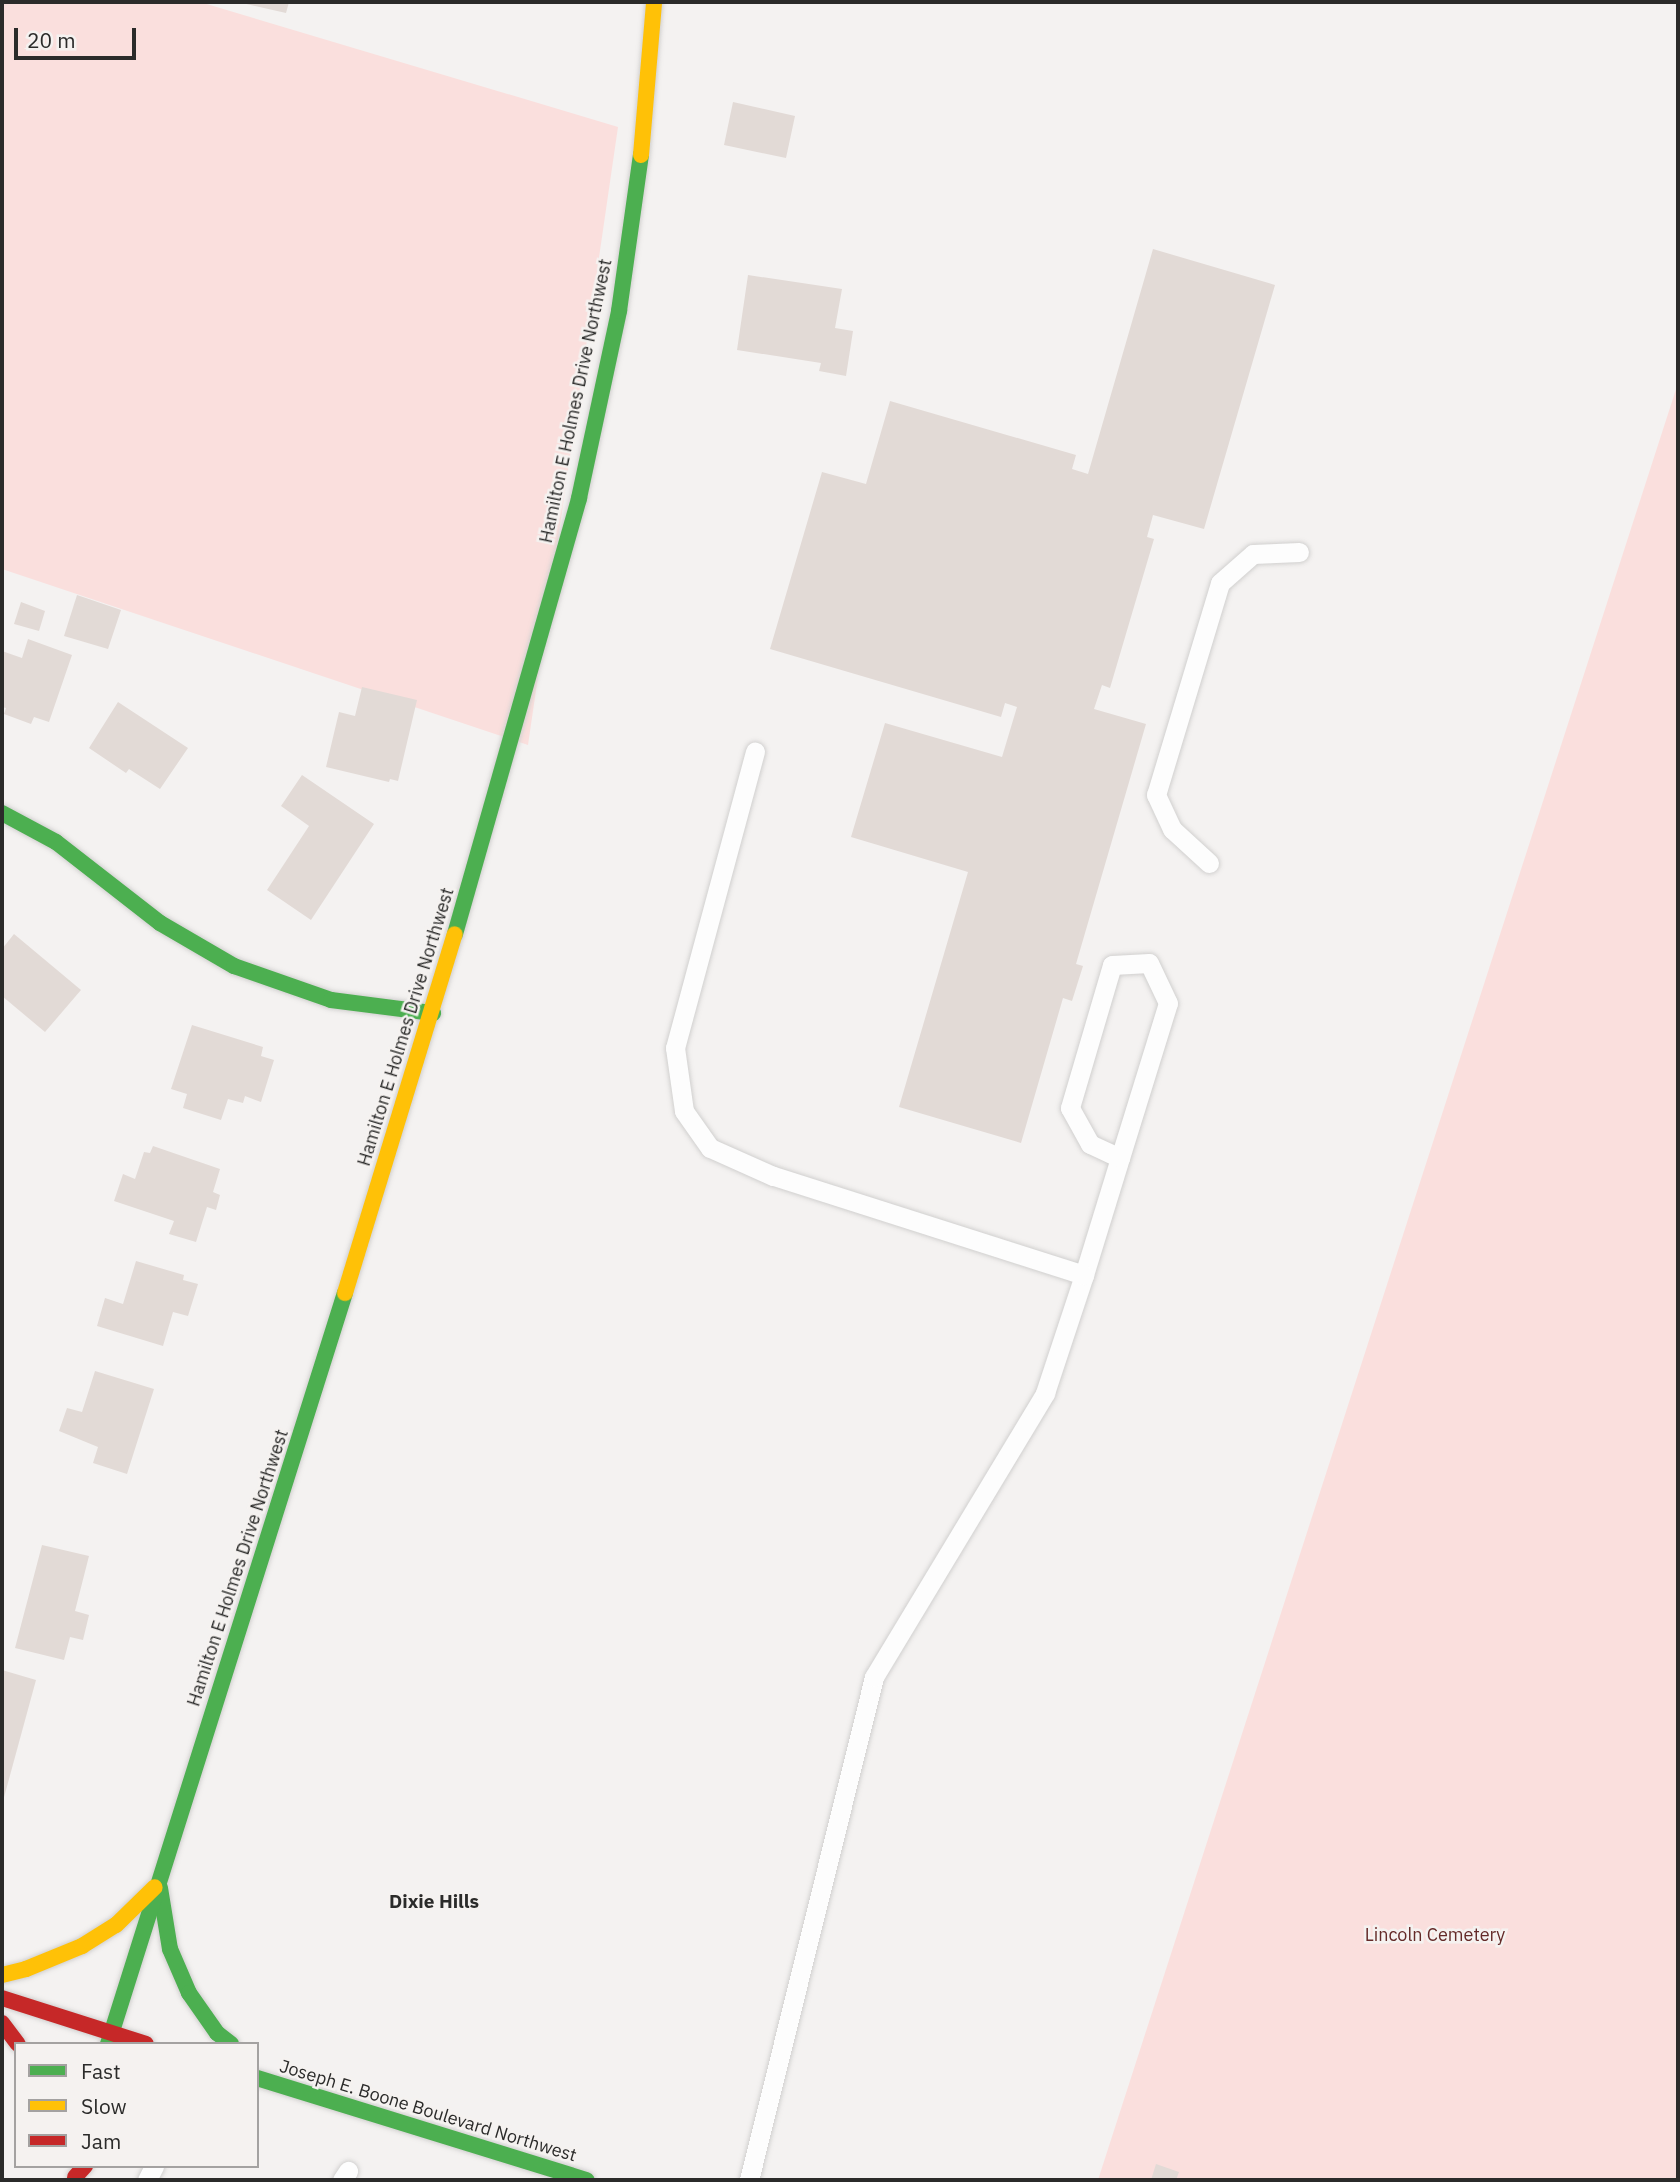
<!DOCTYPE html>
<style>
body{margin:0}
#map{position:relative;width:1680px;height:2182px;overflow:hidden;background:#f4f2f1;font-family:"IBM Plex Sans",sans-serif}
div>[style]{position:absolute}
.green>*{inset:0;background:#fadfdd}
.building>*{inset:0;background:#e2dad6}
.roads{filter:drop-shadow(0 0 2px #d1d0cf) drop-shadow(0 0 2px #d1d0cf)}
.lane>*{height:19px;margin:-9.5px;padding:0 9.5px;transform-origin:9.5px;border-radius:9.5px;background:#fdfdfd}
.fast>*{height:16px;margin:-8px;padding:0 8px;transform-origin:8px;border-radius:8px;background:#4caf50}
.slow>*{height:16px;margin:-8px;padding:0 8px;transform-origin:8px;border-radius:8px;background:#ffc107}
.jam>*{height:16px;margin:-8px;padding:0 8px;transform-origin:8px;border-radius:8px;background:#c62828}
span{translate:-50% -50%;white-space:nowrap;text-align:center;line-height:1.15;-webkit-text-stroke:5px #f5f2f0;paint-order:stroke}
.street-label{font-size:18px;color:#2b2b2a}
.park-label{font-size:18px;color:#642a28}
.neighbourhood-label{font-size:19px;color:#2b2b2a;font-weight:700}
.frame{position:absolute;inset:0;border:4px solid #2b2b2a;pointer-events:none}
.legend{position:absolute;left:14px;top:2042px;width:245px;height:126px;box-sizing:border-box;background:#f5f2f0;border:2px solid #a4a2a1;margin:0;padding:9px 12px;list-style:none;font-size:21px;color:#2b2b2a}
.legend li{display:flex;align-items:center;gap:14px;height:35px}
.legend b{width:35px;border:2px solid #a4a2a1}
.scale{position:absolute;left:14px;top:28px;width:122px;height:32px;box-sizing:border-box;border:4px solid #2b2b2a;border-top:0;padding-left:9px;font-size:21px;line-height:24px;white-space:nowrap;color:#2b2b2a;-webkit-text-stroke:5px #f5f2f0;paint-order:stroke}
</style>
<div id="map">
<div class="green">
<div style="clip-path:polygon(2px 2px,200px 2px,618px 127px,528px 745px,2px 569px)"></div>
<div style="clip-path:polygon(1678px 383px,1678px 2180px,1098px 2180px)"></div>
</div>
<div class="building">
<div style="clip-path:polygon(238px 2px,289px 2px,286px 13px)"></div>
<div style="clip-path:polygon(733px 102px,795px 116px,786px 158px,724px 145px)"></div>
<div style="clip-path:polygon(1153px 249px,1275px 285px,1204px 529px,1153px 515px,1147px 537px,1154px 539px,1110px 688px,1102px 685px,1094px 709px,1146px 724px,1076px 964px,1083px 966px,1072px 1001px,1063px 998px,1021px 1143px,899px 1107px,968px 872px,851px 837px,885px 723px,1002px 757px,1017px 707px,1005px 703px,1001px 717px,770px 649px,822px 472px,866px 484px,890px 401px,1076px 455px,1072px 469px,1088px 474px)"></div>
<div style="clip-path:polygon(748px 275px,842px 289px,835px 328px,853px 331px,846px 376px,819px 371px,821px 363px,737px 350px)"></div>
<div style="clip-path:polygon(77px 595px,121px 610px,108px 649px,64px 636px)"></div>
<div style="clip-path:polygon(21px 602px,45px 611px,39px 631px,14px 624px)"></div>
<div style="clip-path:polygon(28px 639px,72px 655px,49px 722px,34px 717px,31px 724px,4px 714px,6px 708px,2px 707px,2px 651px,22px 658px)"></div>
<div style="clip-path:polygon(362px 687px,417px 700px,398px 781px,390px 779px,389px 782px,326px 767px,339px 712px,355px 716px)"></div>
<div style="clip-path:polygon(118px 702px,188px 748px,160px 789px,129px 769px,126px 773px,89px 748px)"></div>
<div style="clip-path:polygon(302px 775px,374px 824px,311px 920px,267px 890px,309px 826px,281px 806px)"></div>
<div style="clip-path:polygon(14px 934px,81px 990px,45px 1032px,2px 996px,2px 949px)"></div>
<div style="clip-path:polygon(192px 1025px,263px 1047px,261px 1056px,274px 1060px,261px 1102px,245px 1096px,243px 1103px,228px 1099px,221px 1120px,183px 1108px,187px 1094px,171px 1089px)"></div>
<div style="clip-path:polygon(153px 1146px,220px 1169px,213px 1192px,220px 1195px,216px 1210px,207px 1207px,196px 1242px,169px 1234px,174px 1221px,114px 1201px,123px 1174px,135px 1179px,144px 1152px,150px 1153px)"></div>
<div style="clip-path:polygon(136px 1261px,184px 1275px,183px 1280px,198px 1284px,188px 1316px,173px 1312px,163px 1346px,97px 1326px,105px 1298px,123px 1304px)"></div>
<div style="clip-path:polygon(95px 1371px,154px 1389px,127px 1474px,93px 1463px,98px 1447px,59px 1431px,67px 1408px,82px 1412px)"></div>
<div style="clip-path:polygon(42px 1545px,89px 1556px,75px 1611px,89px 1615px,83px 1640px,70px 1637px,64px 1660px,15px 1648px)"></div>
<div style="clip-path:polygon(2px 1670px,36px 1680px,3px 1801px,2px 1801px)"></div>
<div style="clip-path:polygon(1156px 2164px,1179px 2172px,1176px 2180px,1151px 2180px)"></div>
</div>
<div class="roads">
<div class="lane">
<div style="left:1209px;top:863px;width:50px;rotate:-137.4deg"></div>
<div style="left:1172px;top:829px;width:38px;rotate:-115deg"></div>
<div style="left:1156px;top:795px;width:221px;rotate:-73.2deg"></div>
<div style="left:1220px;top:583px;width:44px;rotate:-41.3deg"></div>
<div style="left:1253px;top:554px;width:46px;rotate:-2.5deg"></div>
<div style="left:1084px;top:1275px;width:122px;rotate:-72.9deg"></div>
<div style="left:1120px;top:1158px;width:162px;rotate:-72.8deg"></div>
<div style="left:1168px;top:1003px;width:44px;rotate:-115.4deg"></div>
<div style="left:1149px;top:963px;width:37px;rotate:177deg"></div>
<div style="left:1112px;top:965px;width:149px;rotate:106.4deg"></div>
<div style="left:1070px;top:1108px;width:41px;rotate:60.9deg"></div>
<div style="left:1090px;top:1144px;width:33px;rotate:25deg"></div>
<div style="left:147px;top:2180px;width:16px;rotate:-63deg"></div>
<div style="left:342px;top:2180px;width:11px;rotate:-56deg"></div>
<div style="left:749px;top:2180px;width:518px;rotate:-76.04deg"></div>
<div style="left:874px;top:1677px;width:332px;rotate:-58.9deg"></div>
<div style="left:1045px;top:1393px;width:124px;rotate:-71.7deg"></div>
<div style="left:1084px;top:1275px;width:326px;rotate:-162.3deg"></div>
<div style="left:773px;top:1176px;width:69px;rotate:-156deg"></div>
<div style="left:710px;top:1148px;width:45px;rotate:-125.1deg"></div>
<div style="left:684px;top:1111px;width:64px;rotate:-98.1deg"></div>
<div style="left:675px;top:1048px;width:307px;rotate:-74.9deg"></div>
</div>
<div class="fast">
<div style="left:2px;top:813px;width:61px;rotate:28.2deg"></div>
<div style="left:56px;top:842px;width:132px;rotate:37.9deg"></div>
<div style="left:160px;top:923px;width:86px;rotate:30.2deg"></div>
<div style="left:234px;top:966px;width:103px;rotate:19.3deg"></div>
<div style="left:331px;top:1000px;width:103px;rotate:7.3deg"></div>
<div style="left:455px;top:934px;width:453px;rotate:-74.1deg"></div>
<div style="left:579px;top:498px;width:191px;rotate:-77.9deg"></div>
<div style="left:619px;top:311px;width:158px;rotate:-82deg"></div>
<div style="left:160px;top:1888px;width:62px;rotate:80.7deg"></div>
<div style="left:170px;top:1949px;width:48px;rotate:66.6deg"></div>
<div style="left:189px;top:1993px;width:49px;rotate:55deg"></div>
<div style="left:217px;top:2033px;width:18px;rotate:38deg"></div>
<div style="left:108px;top:2044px;width:788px;rotate:-72.49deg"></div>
<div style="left:257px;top:2078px;width:345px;rotate:17.2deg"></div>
</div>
<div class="slow">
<div style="left:641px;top:155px;width:154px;rotate:-85.1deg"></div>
<div style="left:345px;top:1293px;width:375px;rotate:-73deg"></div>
<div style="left:2px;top:1975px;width:25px;rotate:-14deg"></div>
<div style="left:26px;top:1969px;width:61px;rotate:-22.3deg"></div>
<div style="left:82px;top:1946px;width:40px;rotate:-32deg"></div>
<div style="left:116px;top:1925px;width:54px;rotate:-44.3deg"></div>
</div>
<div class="jam">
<div style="left:2px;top:1998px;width:151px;rotate:17.7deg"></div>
<div style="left:2px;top:2023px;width:26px;rotate:53deg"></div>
<div style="left:75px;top:2177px;width:15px;rotate:-48deg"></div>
</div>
</div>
<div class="street-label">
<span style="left:576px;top:401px;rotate:-78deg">Hamilton E Holmes Drive Northwest</span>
<span style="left:406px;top:1027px;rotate:-73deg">Hamilton E Holmes Drive Northwest</span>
<span style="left:238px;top:1568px;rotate:-72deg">Hamilton E Holmes Drive Northwest</span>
<span style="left:428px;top:2111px;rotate:17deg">Joseph E. Boone Boulevard Northwest</span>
</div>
<div class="park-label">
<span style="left:1435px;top:1935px">Lincoln Cemetery</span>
</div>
<div class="neighbourhood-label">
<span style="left:434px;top:1902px">Dixie Hills</span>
</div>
<div class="frame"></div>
<ul class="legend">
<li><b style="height:9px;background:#4caf50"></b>Fast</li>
<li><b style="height:9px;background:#ffc107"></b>Slow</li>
<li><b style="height:9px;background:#c62828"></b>Jam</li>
</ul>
<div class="scale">20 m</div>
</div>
